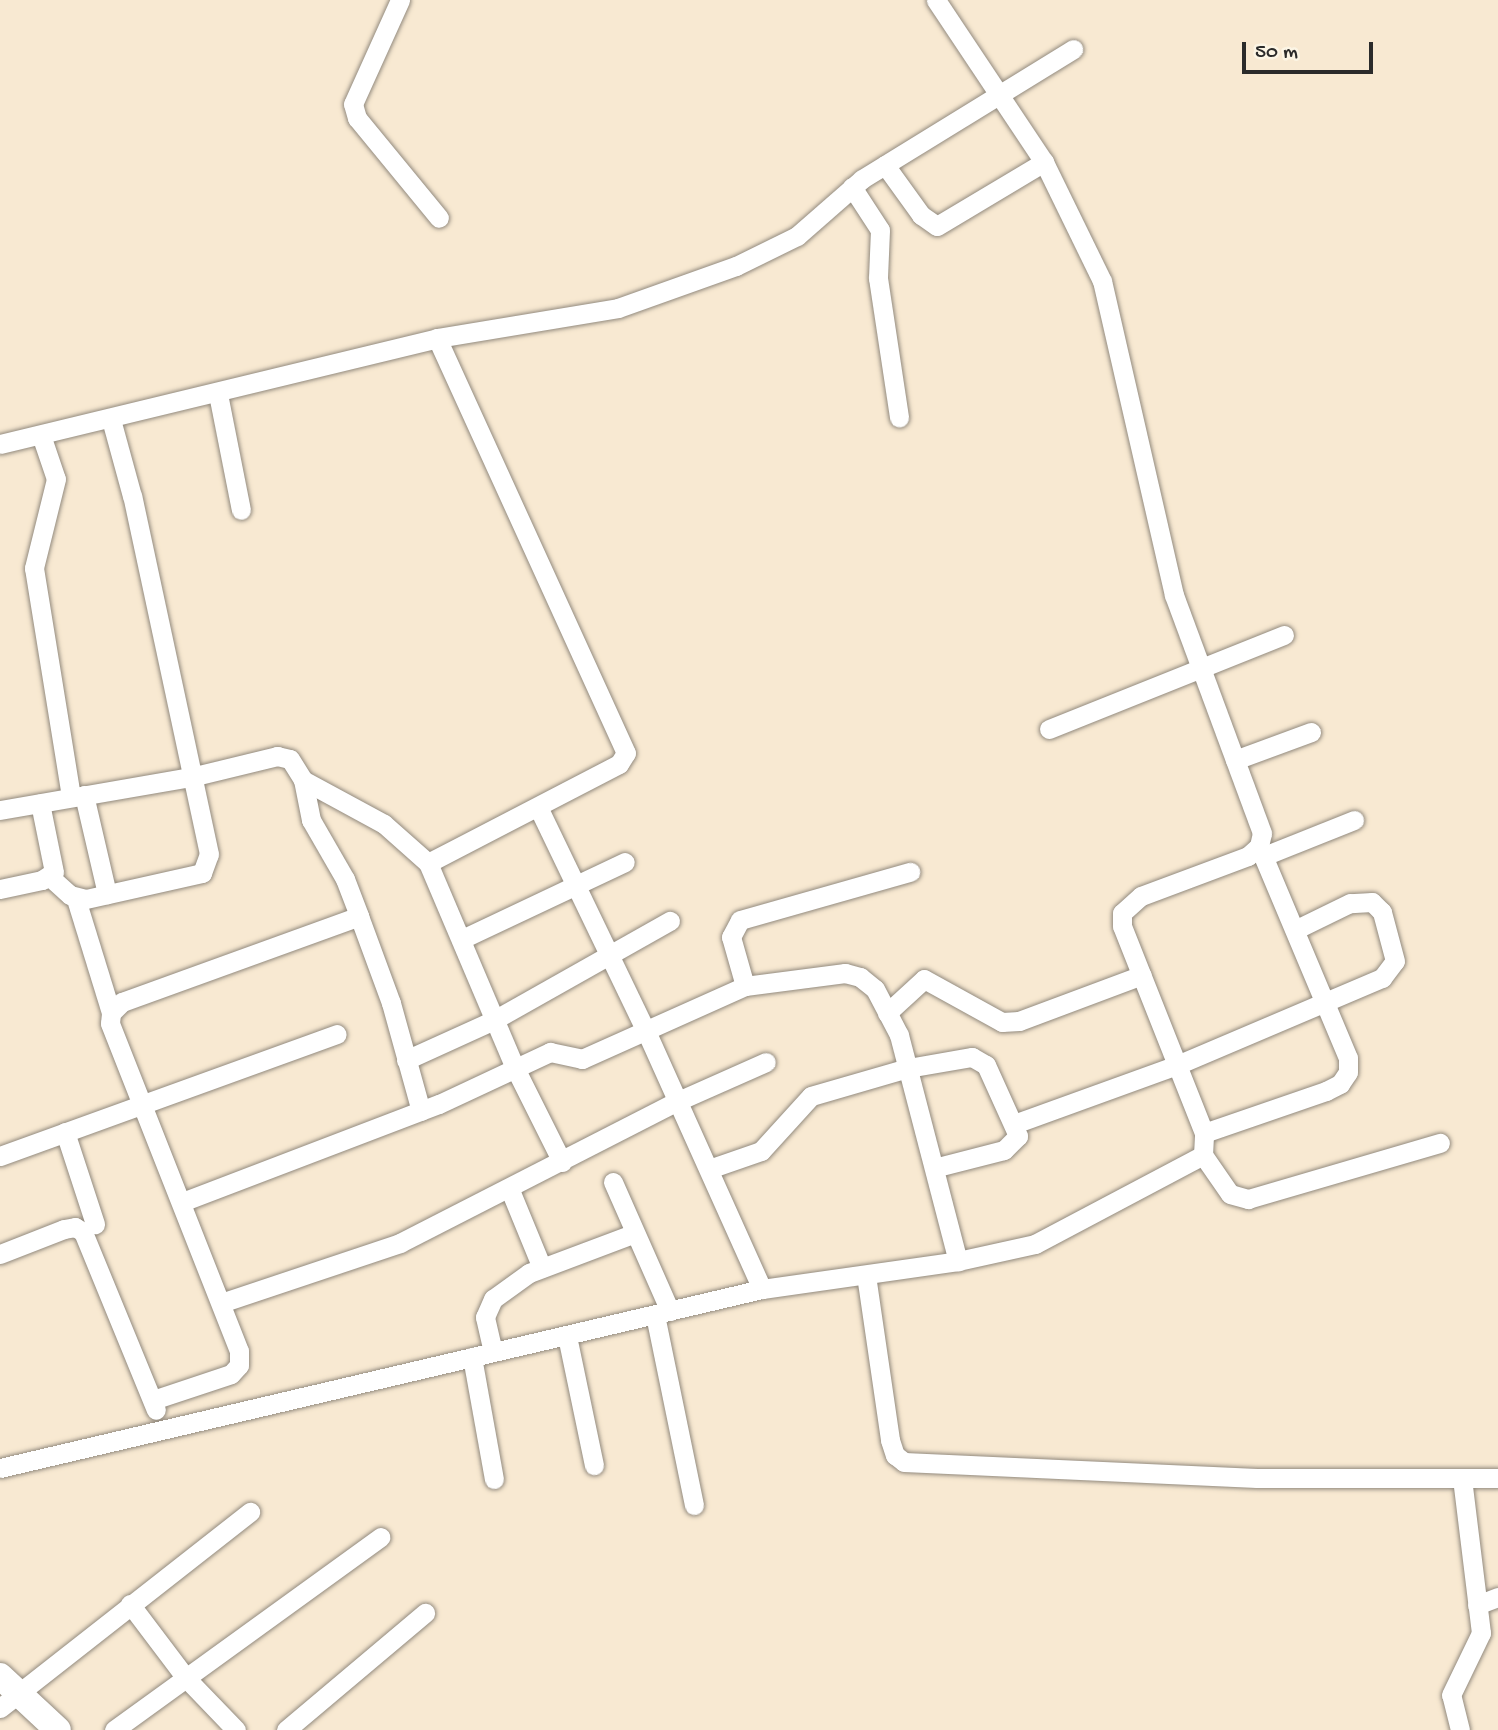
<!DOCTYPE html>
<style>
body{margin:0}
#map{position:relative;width:1498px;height:1730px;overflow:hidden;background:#f8e9d2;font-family:"Gochi Hand",sans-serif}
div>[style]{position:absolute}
.roads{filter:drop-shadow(0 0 2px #928a7e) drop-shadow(0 0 2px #928a7e)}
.street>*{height:19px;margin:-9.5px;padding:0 9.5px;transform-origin:9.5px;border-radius:9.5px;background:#fff}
.secondary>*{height:26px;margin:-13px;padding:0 13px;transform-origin:13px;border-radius:13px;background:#fff}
span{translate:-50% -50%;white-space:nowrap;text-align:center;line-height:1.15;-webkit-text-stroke:7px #fcf5e5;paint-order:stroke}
.scale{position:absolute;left:1242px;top:42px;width:131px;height:32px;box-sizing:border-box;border:4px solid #2b2b2b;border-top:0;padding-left:9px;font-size:21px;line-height:24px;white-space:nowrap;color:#2b2b2b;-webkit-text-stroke:5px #fcf5e5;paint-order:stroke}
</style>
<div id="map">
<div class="roads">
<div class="street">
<div style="left:400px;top:0;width:114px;rotate:114.3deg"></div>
<div style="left:353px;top:104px;width:15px;rotate:74deg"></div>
<div style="left:357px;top:118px;width:129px;rotate:50.6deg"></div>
<div style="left:885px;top:165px;width:62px;rotate:54.2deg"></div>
<div style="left:921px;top:215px;width:19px;rotate:35deg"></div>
<div style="left:937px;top:226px;width:125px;rotate:-30.9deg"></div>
<div style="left:852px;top:187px;width:51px;rotate:56.9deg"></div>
<div style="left:880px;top:230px;width:48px;rotate:92.4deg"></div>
<div style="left:878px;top:278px;width:141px;rotate:81.4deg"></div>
<div style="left:218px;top:394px;width:118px;rotate:78.8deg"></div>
<div style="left:41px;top:435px;width:46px;rotate:71.2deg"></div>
<div style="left:56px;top:479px;width:92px;rotate:103.9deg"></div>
<div style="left:34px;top:568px;width:232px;rotate:80.8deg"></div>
<div style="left:0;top:444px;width:450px;rotate:-13.6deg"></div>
<div style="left:437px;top:338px;width:183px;rotate:-9.4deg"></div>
<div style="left:618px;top:308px;width:125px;rotate:-19.6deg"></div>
<div style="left:736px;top:266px;width:68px;rotate:-26.2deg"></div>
<div style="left:797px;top:236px;width:86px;rotate:-41.2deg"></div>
<div style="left:862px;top:179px;width:248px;rotate:-31.6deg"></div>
<div style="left:1049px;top:729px;width:253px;rotate:-21.8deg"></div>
<div style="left:1235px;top:760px;width:81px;rotate:-20.2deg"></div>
<div style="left:303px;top:780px;width:92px;rotate:28.5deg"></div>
<div style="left:384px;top:824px;width:59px;rotate:41.6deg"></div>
<div style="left:428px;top:863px;width:223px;rotate:67deg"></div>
<div style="left:515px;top:1068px;width:105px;rotate:63.4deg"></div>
<div style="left:84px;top:795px;width:102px;rotate:76.9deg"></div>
<div style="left:538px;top:807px;width:249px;rotate:64.3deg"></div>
<div style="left:646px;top:1031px;width:283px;rotate:65.8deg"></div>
<div style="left:0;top:810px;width:194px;rotate:-9.8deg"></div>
<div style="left:191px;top:777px;width:89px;rotate:-13.7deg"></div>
<div style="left:277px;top:756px;width:13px;rotate:13deg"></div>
<div style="left:290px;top:759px;width:25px;rotate:58deg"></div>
<div style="left:303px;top:780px;width:41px;rotate:78.7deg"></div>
<div style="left:311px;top:820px;width:68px;rotate:60deg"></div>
<div style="left:345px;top:879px;width:40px;rotate:69deg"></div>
<div style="left:359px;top:916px;width:93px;rotate:69.8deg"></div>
<div style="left:391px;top:1003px;width:112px;rotate:74.5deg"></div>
<div style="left:1264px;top:856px;width:97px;rotate:-21.8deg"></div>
<div style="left:428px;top:863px;width:215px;rotate:-27.4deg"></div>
<div style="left:619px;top:764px;width:13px;rotate:-58deg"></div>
<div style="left:626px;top:753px;width:456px;rotate:-114.5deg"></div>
<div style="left:50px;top:877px;width:27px;rotate:42deg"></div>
<div style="left:70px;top:895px;width:16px;rotate:14deg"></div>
<div style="left:86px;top:899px;width:119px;rotate:-12.6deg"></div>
<div style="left:202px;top:873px;width:20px;rotate:-70deg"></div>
<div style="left:209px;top:854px;width:366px;rotate:-102.1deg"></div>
<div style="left:132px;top:496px;width:80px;rotate:-105.3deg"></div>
<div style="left:0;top:889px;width:43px;rotate:-12.1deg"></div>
<div style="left:42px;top:880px;width:14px;rotate:-34deg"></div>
<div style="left:54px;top:872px;width:70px;rotate:-101.5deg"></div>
<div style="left:76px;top:899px;width:119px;rotate:72.9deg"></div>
<div style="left:462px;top:939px;width:180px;rotate:-25.3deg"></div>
<div style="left:745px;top:986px;width:51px;rotate:-105.9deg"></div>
<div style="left:731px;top:937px;width:19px;rotate:-62deg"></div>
<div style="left:740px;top:920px;width:177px;rotate:-15.8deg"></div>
<div style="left:887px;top:1013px;width:50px;rotate:-42.6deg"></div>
<div style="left:924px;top:979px;width:89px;rotate:28.9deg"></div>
<div style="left:1002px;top:1022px;width:17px;rotate:-3deg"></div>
<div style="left:1019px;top:1021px;width:131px;rotate:-20.5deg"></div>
<div style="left:406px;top:1060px;width:97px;rotate:-24.4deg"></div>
<div style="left:494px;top:1020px;width:202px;rotate:-29.4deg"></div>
<div style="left:1014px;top:1124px;width:173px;rotate:-19.9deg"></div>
<div style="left:1177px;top:1065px;width:223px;rotate:-23deg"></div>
<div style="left:1382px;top:978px;width:21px;rotate:-53deg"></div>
<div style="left:1395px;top:961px;width:51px;rotate:-104.9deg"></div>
<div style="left:1382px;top:912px;width:14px;rotate:-135deg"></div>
<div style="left:1372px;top:902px;width:22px;rotate:177deg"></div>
<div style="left:1350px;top:903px;width:61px;rotate:153.9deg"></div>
<div style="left:65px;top:1132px;width:97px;rotate:71.9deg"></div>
<div style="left:1204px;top:1133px;width:129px;rotate:-19deg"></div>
<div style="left:1326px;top:1091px;width:16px;rotate:-27deg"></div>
<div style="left:1340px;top:1084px;width:14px;rotate:-56deg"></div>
<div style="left:1348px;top:1072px;width:14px;rotate:-90deg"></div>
<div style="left:1348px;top:1058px;width:230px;rotate:-112.8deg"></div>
<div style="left:1203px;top:1155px;width:47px;rotate:55.3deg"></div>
<div style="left:1230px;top:1194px;width:19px;rotate:16deg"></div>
<div style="left:1248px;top:1199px;width:200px;rotate:-16.3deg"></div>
<div style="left:0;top:1156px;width:358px;rotate:-19.9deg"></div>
<div style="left:709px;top:1169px;width:55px;rotate:-19.1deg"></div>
<div style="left:761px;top:1151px;width:74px;rotate:-47.7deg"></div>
<div style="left:811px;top:1096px;width:101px;rotate:-16.1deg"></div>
<div style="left:908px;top:1068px;width:65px;rotate:-9.8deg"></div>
<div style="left:972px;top:1057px;width:16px;rotate:30deg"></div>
<div style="left:986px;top:1065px;width:78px;rotate:65.7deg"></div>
<div style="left:1018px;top:1136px;width:20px;rotate:135deg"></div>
<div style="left:1004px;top:1150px;width:72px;rotate:165.6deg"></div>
<div style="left:613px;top:1182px;width:141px;rotate:66.2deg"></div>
<div style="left:510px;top:1190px;width:84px;rotate:67.7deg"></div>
<div style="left:182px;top:1202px;width:275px;rotate:-20.9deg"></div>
<div style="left:439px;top:1104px;width:123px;rotate:-25.1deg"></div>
<div style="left:550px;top:1052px;width:33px;rotate:12deg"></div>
<div style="left:582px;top:1059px;width:179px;rotate:-24.1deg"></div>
<div style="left:745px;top:986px;width:101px;rotate:-7.4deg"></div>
<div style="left:845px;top:973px;width:16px;rotate:15deg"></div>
<div style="left:860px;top:977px;width:19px;rotate:39deg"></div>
<div style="left:875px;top:989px;width:52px;rotate:62.4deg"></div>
<div style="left:899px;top:1035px;width:234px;rotate:75.4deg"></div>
<div style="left:0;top:1254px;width:69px;rotate:-21.3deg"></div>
<div style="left:64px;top:1229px;width:11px;rotate:-10deg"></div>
<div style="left:75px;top:1227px;width:9px;rotate:32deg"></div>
<div style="left:83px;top:1232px;width:192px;rotate:67.7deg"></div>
<div style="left:866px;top:1275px;width:167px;rotate:81.7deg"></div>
<div style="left:890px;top:1440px;width:16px;rotate:72deg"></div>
<div style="left:895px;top:1455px;width:11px;rotate:38deg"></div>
<div style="left:904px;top:1462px;width:353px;rotate:2.6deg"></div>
<div style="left:1257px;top:1478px;width:241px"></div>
<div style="left:221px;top:1303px;width:189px;rotate:-18.5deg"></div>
<div style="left:400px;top:1243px;width:312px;rotate:-27.1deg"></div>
<div style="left:678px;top:1101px;width:96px;rotate:-23.9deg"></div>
<div style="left:655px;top:1315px;width:194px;rotate:78.4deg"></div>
<div style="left:567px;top:1336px;width:132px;rotate:78.2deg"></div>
<div style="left:493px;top:1352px;width:36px;rotate:-103deg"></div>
<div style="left:485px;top:1317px;width:20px;rotate:-66deg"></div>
<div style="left:493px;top:1299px;width:44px;rotate:-35.8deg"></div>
<div style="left:529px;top:1273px;width:111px;rotate:-20.6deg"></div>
<div style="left:472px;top:1357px;width:124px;rotate:79.8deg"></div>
<div style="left:153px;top:1400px;width:82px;rotate:-18.4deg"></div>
<div style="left:231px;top:1374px;width:12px;rotate:-48deg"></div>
<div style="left:239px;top:1365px;width:14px;rotate:-90deg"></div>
<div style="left:239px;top:1351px;width:352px;rotate:-111.5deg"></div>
<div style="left:110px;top:1023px;width:10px;rotate:-84deg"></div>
<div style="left:111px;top:1013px;width:16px;rotate:-45deg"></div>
<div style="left:122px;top:1002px;width:252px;rotate:-19.9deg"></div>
<div style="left:0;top:1468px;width:783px;rotate:-13.22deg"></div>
<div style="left:762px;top:1289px;width:198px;rotate:-8.1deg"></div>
<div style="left:958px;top:1261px;width:79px;rotate:-12.4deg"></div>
<div style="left:1035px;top:1244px;width:190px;rotate:-27.9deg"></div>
<div style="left:1203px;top:1155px;width:22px;rotate:-87deg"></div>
<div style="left:1204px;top:1133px;width:223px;rotate:-111.6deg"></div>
<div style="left:1122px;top:926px;width:13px;rotate:-90deg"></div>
<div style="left:1122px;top:913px;width:25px;rotate:-42deg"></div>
<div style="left:1141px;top:896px;width:114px;rotate:-20.5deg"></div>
<div style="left:1248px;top:856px;width:15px;rotate:-42deg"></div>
<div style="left:1259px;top:846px;width:13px;rotate:-77deg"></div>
<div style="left:1262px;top:833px;width:254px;rotate:-110.3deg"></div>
<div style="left:1174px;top:595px;width:322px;rotate:-102.9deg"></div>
<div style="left:1102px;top:281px;width:132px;rotate:-116deg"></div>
<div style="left:1044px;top:162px;width:195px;rotate:-123.7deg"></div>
<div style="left:130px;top:1604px;width:93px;rotate:52.9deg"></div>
<div style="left:186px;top:1678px;width:72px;rotate:46.1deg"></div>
<div style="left:1477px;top:1605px;width:22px;rotate:-21deg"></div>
<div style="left:0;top:1708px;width:318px;rotate:-38.1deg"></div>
<div style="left:114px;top:1730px;width:329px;rotate:-35.9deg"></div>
<div style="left:286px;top:1730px;width:182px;rotate:-40.1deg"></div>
<div style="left:1460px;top:1730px;width:36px;rotate:-104deg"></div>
<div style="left:1451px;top:1695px;width:69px;rotate:-64.2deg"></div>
<div style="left:1481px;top:1633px;width:155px;rotate:-97deg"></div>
</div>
<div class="secondary">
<div style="left:0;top:1676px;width:79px;rotate:43deg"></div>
</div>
</div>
<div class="scale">50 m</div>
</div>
